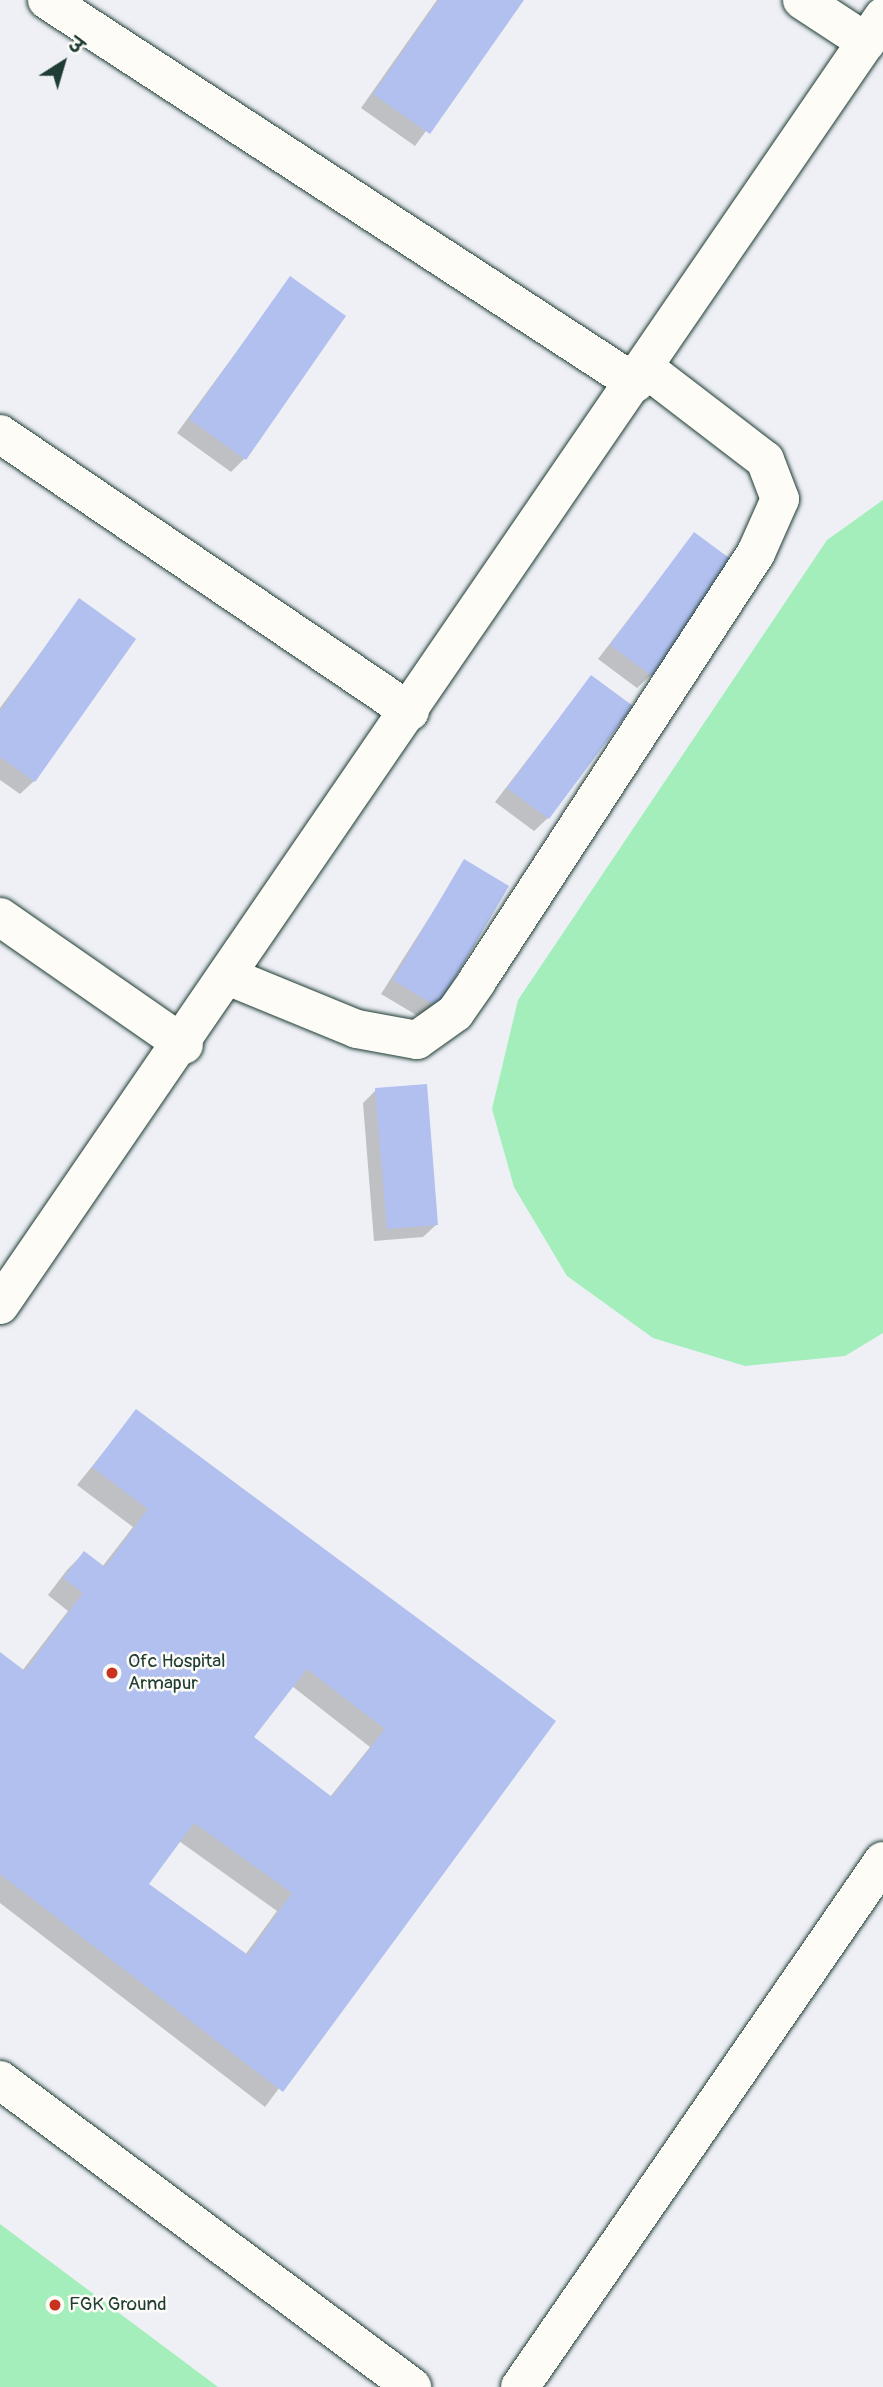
<!DOCTYPE html>
<meta charset="utf-8">
<style>
body{margin:0}
#map{position:relative;width:883px;height:2387px;overflow:hidden;background:#eef0f6;font-family:Pangolin,"Playpen Sans Deva",sans-serif}
div>[style]{position:absolute}
.green>*{inset:0;background:#a4eebc}
.shadow>*{inset:0;background:#0003}
.building>*{inset:0;background:#b2c0f0}
.roads{filter:drop-shadow(0 0 2px #1f3d34) drop-shadow(0 0 2px #1f3d34)}
.minor>*{height:38px;margin:-19px;padding:0 19px;transform-origin:19px;border-radius:19px;background:#fdfcf7}
.dots>*{width:19px;height:19px;translate:-50% -50%;box-sizing:border-box;border:4px solid #fdfcf7;border-radius:50%}
span{translate:-50% -50%;white-space:nowrap;text-align:center;line-height:1.15;-webkit-text-stroke:5px #fdfcf7;paint-order:stroke}
.poi-label{font-size:19px;color:#1f3d34}
.left{translate:0 -50%;text-align:left}
.north{position:absolute;left:28px;top:28px;width:70px;height:70px;-webkit-text-stroke:5px #fdfcf7;paint-order:stroke;rotate:37deg;font-size:19px;font-weight:700;line-height:28px;text-align:center;color:#1f3d34}
.north::after{content:'';display:block;margin:auto;width:24px;height:32px;background:#1f3d34;clip-path:polygon(50% 0,100% 100%,50% 72%,0 100%)}
</style>
<div id="map">
<div class="green">
<div style="clip-path:polygon(883px 500px,883px 1333px,845px 1356px,745px 1366px,653px 1338px,567px 1276px,514px 1187px,492px 1109px,518px 1000px,827px 540px)"></div>
<div style="clip-path:polygon(0 2224px,218px 2387px,0 2387px)"></div>
</div>
<div class="shadow">
<div style="clip-path:polygon(437px 0,522px 0,415px 146px,361px 108px)"></div>
<div style="clip-path:polygon(290px 279px,245px 458px,231px 472px,177px 433px)"></div>
<div style="clip-path:polygon(694px 534px,651px 675px,637px 688px,598px 659px)"></div>
<div style="clip-path:polygon(79px 601px,34px 781px,20px 794px,0 780px,0 708px)"></div>
<div style="clip-path:polygon(591px 677px,548px 818px,534px 831px,495px 802px)"></div>
<div style="clip-path:polygon(465px 861px,436px 1005px,423px 1019px,381px 994px)"></div>
<div style="clip-path:polygon(376px 1090px,437px 1224px,423px 1237px,374px 1241px,363px 1103px)"></div>
<div style="clip-path:polygon(evenodd,137px 1411px,553px 1721px,265px 2107px,0 1903px,0 1654px,22px 1671px,68px 1611px,48px 1595px,67px 1570px,84px 1553px,102px 1567px,133px 1527px,77px 1485px,137px 1411px,292px 1686px,370px 1747px,330px 1797px,252px 1737px,292px 1686px,137px 1411px,179px 1841px,277px 1911px,245px 1955px,147px 1885px,179px 1841px)"></div>
</div>
<div class="building">
<div style="clip-path:polygon(439px 0,524px 0,430px 134px,373px 94px)"></div>
<div style="clip-path:polygon(290px 276px,346px 316px,246px 460px,189px 419px)"></div>
<div style="clip-path:polygon(694px 532px,736px 563px,652px 676px,610px 645px)"></div>
<div style="clip-path:polygon(79px 598px,136px 639px,35px 782px,0 757px,0 711px)"></div>
<div style="clip-path:polygon(591px 675px,633px 706px,549px 819px,507px 788px)"></div>
<div style="clip-path:polygon(464px 859px,509px 886px,438px 1007px,393px 980px)"></div>
<div style="clip-path:polygon(427px 1084px,438px 1225px,387px 1229px,375px 1088px)"></div>
<div style="clip-path:polygon(evenodd,136px 1409px,556px 1721px,283px 2092px,0 1874px,0 1652px,25px 1671px,83px 1593px,63px 1578px,84px 1551px,105px 1567px,148px 1509px,92px 1467px,136px 1409px,307px 1669px,385px 1729px,332px 1797px,254px 1737px,307px 1669px,136px 1409px,194px 1823px,292px 1893px,248px 1955px,149px 1884px,194px 1823px)"></div>
</div>
<div class="roads">
<div class="minor">
<div style="left:47px;top:0;width:702px;rotate:33.08deg"></div>
<div style="left:802px;top:0;width:77px;rotate:33.3deg"></div>
<div style="left:0;top:434px;width:495px;rotate:34.1deg"></div>
<div style="left:0;top:917px;width:224px;rotate:34.8deg"></div>
<div style="left:230px;top:977px;width:137px;rotate:22.3deg"></div>
<div style="left:357px;top:1029px;width:61px;rotate:10.4deg"></div>
<div style="left:417px;top:1040px;width:47px;rotate:-35.4deg"></div>
<div style="left:455px;top:1013px;width:39px;rotate:-55deg"></div>
<div style="left:477px;top:981px;width:511px;rotate:-56.9deg"></div>
<div style="left:756px;top:553px;width:59px;rotate:-66deg"></div>
<div style="left:780px;top:499px;width:42px;rotate:-111deg"></div>
<div style="left:765px;top:460px;width:151px;rotate:-142.5deg"></div>
<div style="left:0;top:1305px;width:1562px;rotate:-55.57deg"></div>
<div style="left:0;top:2080px;width:514px;rotate:36.69deg"></div>
<div style="left:520px;top:2387px;width:639px;rotate:-55.39deg"></div>
</div>
</div>
<div class="dots">
<div style="left:112px;top:1673px;background:#c8321e"></div>
<div style="left:55px;top:2305px;background:#c8321e"></div>
</div>
<div class="poi-label">
<span class="left" style="left:128px;top:1673px">Ofc Hospital<br>Armapur</span>
<span class="left" style="left:69px;top:2305px">FGK Ground</span>
</div>
<div class="north">उ</div>
</div>
